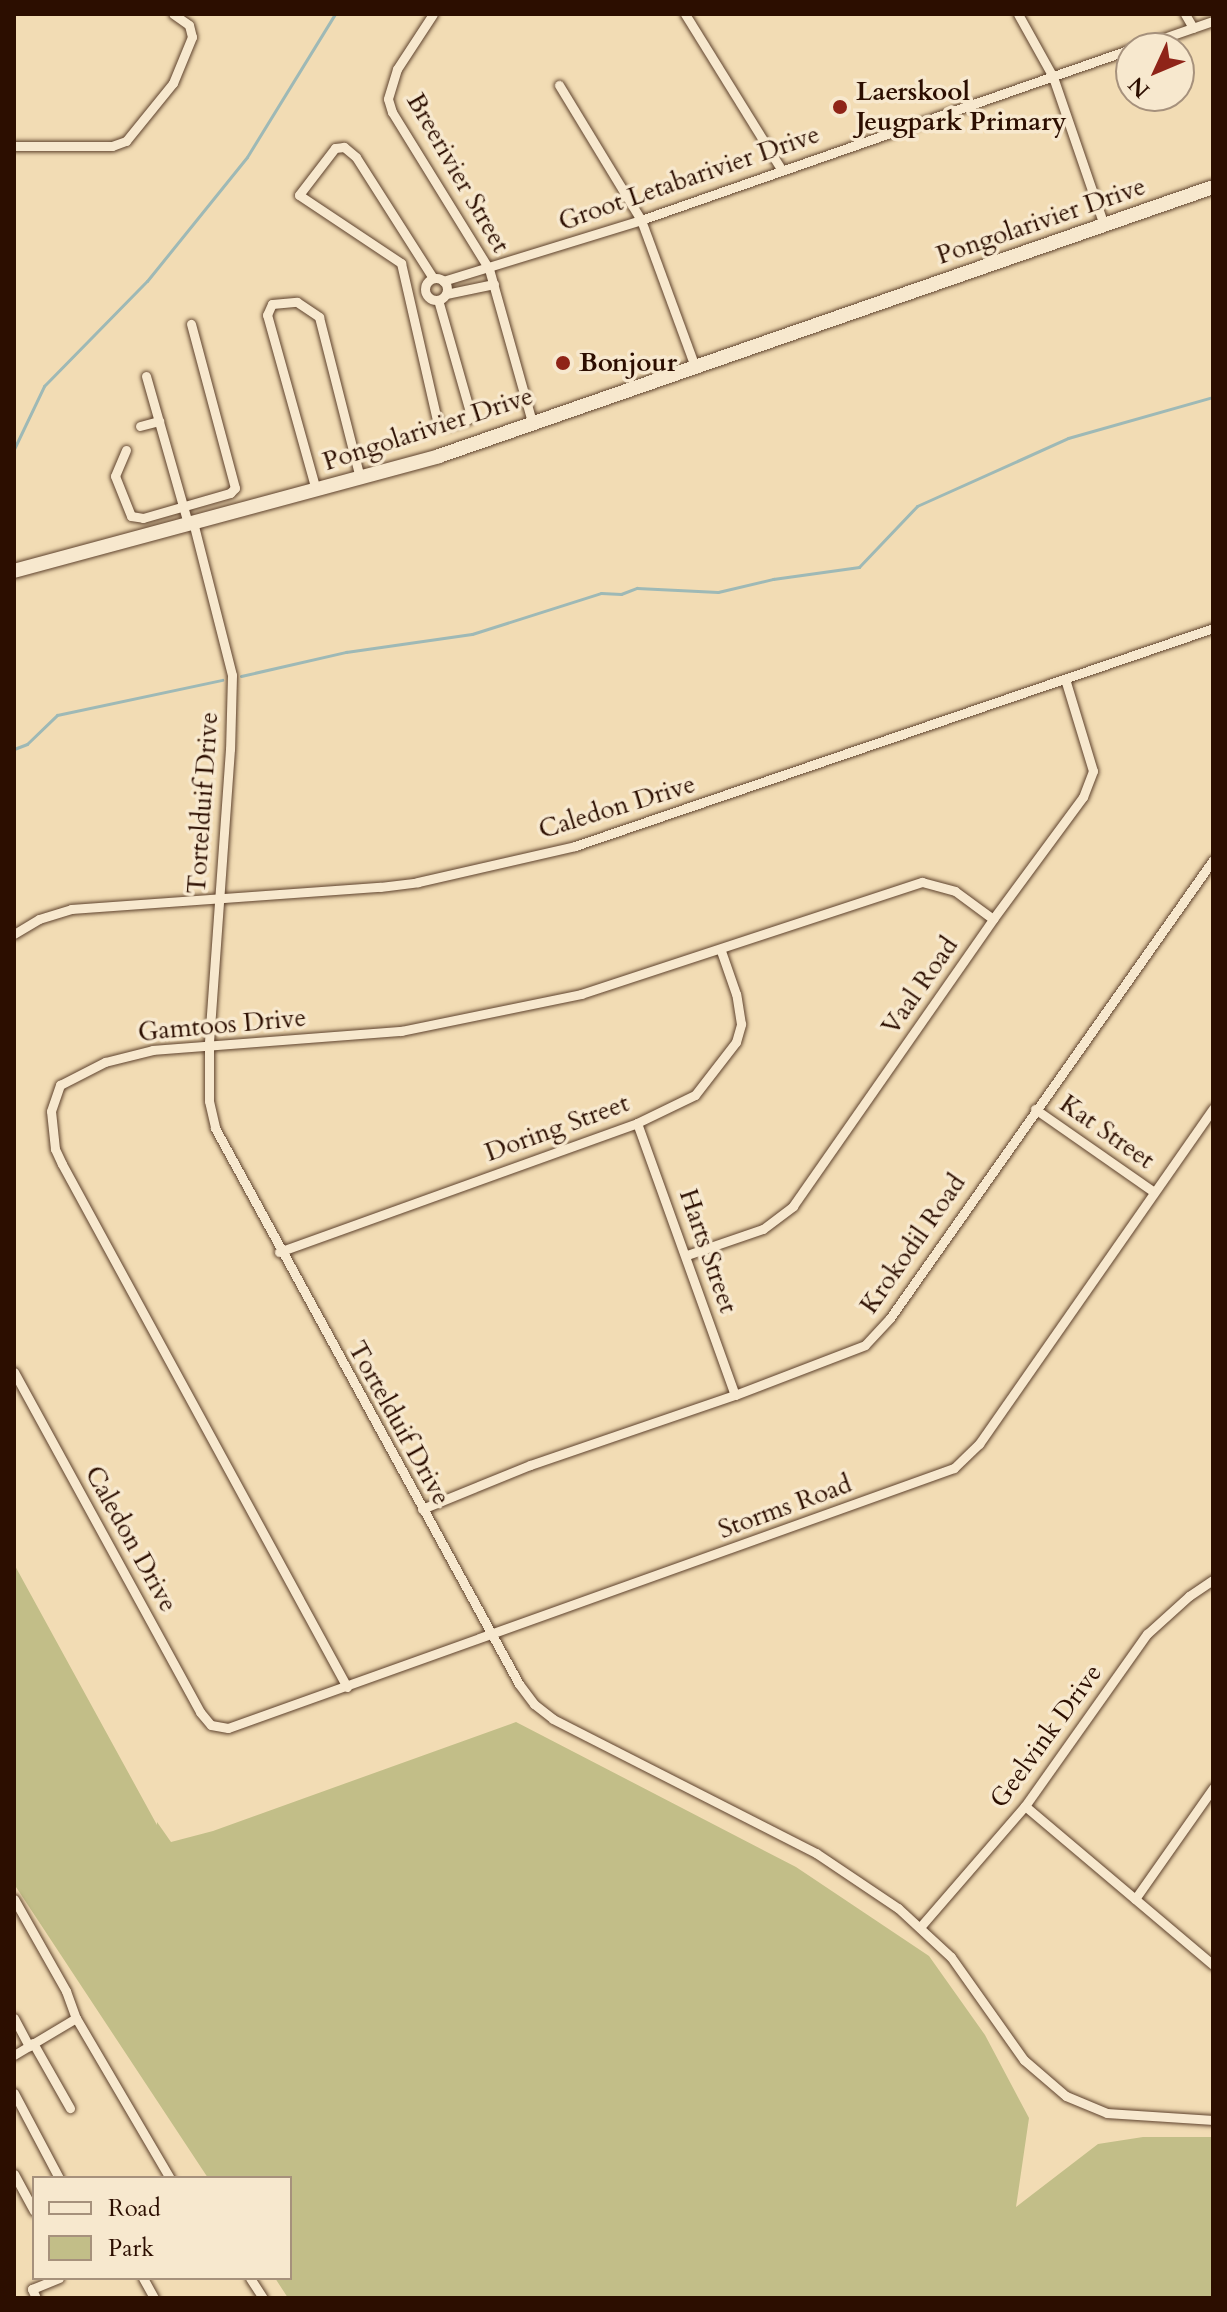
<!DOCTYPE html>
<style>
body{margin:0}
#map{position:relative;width:1227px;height:2312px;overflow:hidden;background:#f2dcb4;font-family:Cardo,serif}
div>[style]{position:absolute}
.green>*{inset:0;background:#c2be88}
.stream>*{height:3px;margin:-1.5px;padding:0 1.5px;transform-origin:1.5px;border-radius:1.5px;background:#9eb9b6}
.roads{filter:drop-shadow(0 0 2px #5e422d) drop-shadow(0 0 2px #5e422d)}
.street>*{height:9px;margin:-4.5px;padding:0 4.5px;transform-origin:4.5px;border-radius:4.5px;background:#f7e8ce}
.street>.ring{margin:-4.5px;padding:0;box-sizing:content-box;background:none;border:9px solid #f7e8ce;border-radius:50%}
.secondary>*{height:14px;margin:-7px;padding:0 7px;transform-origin:7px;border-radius:7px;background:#f7e8ce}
.dots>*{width:22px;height:22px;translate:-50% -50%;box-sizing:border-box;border:4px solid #f7e8ce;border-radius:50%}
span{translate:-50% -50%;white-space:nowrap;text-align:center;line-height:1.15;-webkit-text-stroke:7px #f7e8ce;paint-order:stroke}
.poi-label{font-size:26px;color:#2c0e00;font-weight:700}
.left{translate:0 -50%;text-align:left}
.street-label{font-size:26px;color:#2c0e00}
.frame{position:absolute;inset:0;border:16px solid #2c0e00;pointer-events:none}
.legend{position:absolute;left:32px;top:2176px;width:260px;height:104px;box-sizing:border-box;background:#f7e8ce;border:2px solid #a6917c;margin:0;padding:10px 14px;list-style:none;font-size:24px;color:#2c0e00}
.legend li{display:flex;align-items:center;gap:16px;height:40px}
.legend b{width:40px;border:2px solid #a6917c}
.north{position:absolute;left:1115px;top:32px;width:80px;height:80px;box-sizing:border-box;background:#f7e8ce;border:2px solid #a6917c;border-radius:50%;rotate:226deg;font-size:22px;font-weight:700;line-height:32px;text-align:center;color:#2c0e00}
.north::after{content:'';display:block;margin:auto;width:28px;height:36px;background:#8f2418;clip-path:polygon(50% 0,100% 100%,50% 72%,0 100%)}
</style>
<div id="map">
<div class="green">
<div style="clip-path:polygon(14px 1564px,157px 1825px,157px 1822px,171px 1842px,213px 1831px,516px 1722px,796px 1867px,929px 1956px,985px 2035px,1029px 2118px,1016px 2207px,1098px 2144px,1143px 2137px,1213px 2137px,1213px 2298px,288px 2298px,275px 2278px,290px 2278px,290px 2178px,208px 2178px,14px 1884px)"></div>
</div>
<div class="stream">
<div style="left:14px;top:449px;width:70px;rotate:-64.5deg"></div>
<div style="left:44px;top:386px;width:147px;rotate:-45.6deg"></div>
<div style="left:147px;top:281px;width:159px;rotate:-51.1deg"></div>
<div style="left:247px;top:157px;width:168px;rotate:-58.4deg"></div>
<div style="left:241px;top:676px;width:108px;rotate:-12.9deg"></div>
<div style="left:346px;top:652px;width:127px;rotate:-8.1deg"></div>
<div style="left:472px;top:634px;width:135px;rotate:-17.6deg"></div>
<div style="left:601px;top:593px;width:20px;rotate:3deg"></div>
<div style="left:621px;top:594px;width:17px;rotate:-21deg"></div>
<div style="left:637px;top:588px;width:81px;rotate:2.8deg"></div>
<div style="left:718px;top:592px;width:57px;rotate:-13.3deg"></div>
<div style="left:773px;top:579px;width:87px;rotate:-7.9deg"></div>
<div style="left:859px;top:567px;width:84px;rotate:-46.4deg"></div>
<div style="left:917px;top:506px;width:166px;rotate:-24.2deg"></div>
<div style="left:1068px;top:438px;width:151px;rotate:-15.8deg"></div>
<div style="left:14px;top:749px;width:14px;rotate:-21deg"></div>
<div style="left:27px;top:744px;width:42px;rotate:-44deg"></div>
<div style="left:57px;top:715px;width:169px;rotate:-12deg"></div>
</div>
<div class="roads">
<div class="street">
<div style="left:433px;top:14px;width:66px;rotate:123.2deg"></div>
<div style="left:397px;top:69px;width:31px;rotate:107deg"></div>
<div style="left:388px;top:99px;width:14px;rotate:73deg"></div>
<div style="left:392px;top:112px;width:185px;rotate:58.3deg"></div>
<div style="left:489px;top:269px;width:159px;rotate:74.3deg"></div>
<div style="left:685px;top:14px;width:182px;rotate:58.2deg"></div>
<div style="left:1018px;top:14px;width:72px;rotate:60.9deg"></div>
<div style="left:1053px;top:77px;width:157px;rotate:71deg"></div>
<div style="left:1185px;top:14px;width:16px;rotate:60deg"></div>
<div style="left:1135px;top:48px;width:83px;rotate:-19.1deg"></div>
<div style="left:559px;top:85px;width:158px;rotate:58.7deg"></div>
<div style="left:641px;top:220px;width:157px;rotate:69.8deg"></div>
<div style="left:14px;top:146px;width:98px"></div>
<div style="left:112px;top:146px;width:15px;rotate:-20deg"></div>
<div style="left:126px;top:141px;width:75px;rotate:-51deg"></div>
<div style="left:173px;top:83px;width:50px;rotate:-67.6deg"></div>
<div style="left:192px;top:37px;width:12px;rotate:-104deg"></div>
<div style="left:189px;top:25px;width:19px;rotate:-145deg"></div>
<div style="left:433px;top:278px;width:143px;rotate:-122.5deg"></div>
<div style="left:356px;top:157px;width:16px;rotate:-140deg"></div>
<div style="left:344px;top:147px;width:9px;rotate:174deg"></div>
<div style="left:335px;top:148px;width:59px;rotate:127.5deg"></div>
<div style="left:299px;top:195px;width:123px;rotate:33.7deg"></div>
<div style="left:401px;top:263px;width:161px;rotate:77.1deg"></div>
<div style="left:437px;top:420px;width:9px;rotate:41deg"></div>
<div style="left:444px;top:426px;width:25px;rotate:-16deg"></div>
<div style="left:468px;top:419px;width:7px;rotate:-74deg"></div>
<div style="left:470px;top:412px;width:116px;rotate:-105.9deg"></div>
<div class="ring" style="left:425px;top:278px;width:13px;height:13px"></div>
<div style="left:443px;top:281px;width:207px;rotate:-17.1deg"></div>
<div style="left:641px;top:220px;width:519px;rotate:-19.24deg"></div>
<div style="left:446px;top:294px;width:49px;rotate:-11.8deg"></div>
<div style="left:146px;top:376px;width:153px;rotate:74.1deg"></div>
<div style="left:140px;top:426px;width:20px;rotate:-15deg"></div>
<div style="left:126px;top:450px;width:28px;rotate:113deg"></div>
<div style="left:115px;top:476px;width:43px;rotate:68.2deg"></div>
<div style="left:131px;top:516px;width:12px;rotate:9deg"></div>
<div style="left:143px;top:518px;width:91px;rotate:-16deg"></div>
<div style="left:230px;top:493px;width:7px;rotate:-45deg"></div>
<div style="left:235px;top:488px;width:170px;rotate:-105deg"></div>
<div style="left:316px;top:490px;width:182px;rotate:-105.6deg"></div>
<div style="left:267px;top:315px;width:12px;rotate:-66deg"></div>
<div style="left:272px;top:304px;width:25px;rotate:-5deg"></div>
<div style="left:297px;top:302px;width:27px;rotate:34deg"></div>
<div style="left:319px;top:317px;width:166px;rotate:75.7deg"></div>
<div style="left:193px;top:522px;width:158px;rotate:75.7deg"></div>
<div style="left:232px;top:675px;width:74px;rotate:91.5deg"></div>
<div style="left:230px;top:749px;width:297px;rotate:94.1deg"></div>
<div style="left:209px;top:1045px;width:56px;rotate:90deg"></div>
<div style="left:209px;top:1101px;width:28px;rotate:77deg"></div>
<div style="left:215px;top:1128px;width:634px;rotate:61.33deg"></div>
<div style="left:519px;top:1684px;width:25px;rotate:53deg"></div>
<div style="left:534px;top:1704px;width:24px;rotate:38deg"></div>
<div style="left:553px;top:1719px;width:295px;rotate:27deg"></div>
<div style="left:816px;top:1853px;width:99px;rotate:33.9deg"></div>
<div style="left:898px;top:1908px;width:72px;rotate:42.8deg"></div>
<div style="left:951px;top:1957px;width:126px;rotate:54.7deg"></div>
<div style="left:1024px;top:2060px;width:55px;rotate:40.6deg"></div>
<div style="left:1066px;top:2096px;width:44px;rotate:22.5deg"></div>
<div style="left:1107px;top:2113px;width:106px;rotate:3.8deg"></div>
<div style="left:14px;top:934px;width:29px;rotate:-31deg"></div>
<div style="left:39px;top:919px;width:34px;rotate:-17deg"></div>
<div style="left:71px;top:909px;width:310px;rotate:-4.1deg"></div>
<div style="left:380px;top:887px;width:38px;rotate:-7deg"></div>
<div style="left:418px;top:882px;width:161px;rotate:-12.9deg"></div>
<div style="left:575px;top:846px;width:674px;rotate:-18.86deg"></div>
<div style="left:1035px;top:1109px;width:145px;rotate:34.9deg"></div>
<div style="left:637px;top:1123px;width:289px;rotate:70.2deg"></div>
<div style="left:279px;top:1252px;width:381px;rotate:-19.8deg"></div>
<div style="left:637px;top:1123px;width:64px;rotate:-25.8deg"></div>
<div style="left:695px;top:1095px;width:67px;rotate:-52.3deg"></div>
<div style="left:736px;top:1042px;width:19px;rotate:-74deg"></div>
<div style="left:741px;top:1024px;width:30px;rotate:-99deg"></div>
<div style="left:736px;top:994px;width:46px;rotate:-109.2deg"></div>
<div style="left:687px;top:1255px;width:80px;rotate:-18.9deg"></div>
<div style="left:763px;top:1229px;width:38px;rotate:-37deg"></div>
<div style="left:793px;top:1206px;width:350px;rotate:-55.1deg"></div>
<div style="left:993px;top:919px;width:152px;rotate:-53.6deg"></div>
<div style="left:1083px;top:797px;width:28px;rotate:-69deg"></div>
<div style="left:1093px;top:771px;width:96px;rotate:-106.9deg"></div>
<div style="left:14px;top:1372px;width:388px;rotate:61.3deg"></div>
<div style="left:200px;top:1712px;width:17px;rotate:50deg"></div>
<div style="left:211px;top:1725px;width:17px;rotate:10deg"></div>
<div style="left:228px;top:1728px;width:771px;rotate:-19.7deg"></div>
<div style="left:954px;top:1468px;width:35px;rotate:-44deg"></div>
<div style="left:979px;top:1444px;width:409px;rotate:-55.1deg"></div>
<div style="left:422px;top:1509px;width:117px;rotate:-22.2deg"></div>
<div style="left:530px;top:1465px;width:217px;rotate:-18.9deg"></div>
<div style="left:735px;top:1395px;width:139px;rotate:-21deg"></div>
<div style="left:865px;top:1345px;width:37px;rotate:-47deg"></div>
<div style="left:890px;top:1318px;width:560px;rotate:-54.81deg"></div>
<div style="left:347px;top:1687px;width:596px;rotate:-118.59deg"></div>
<div style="left:62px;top:1164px;width:17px;rotate:-115deg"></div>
<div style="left:55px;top:1149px;width:38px;rotate:-96deg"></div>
<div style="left:51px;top:1111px;width:28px;rotate:-71deg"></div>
<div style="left:60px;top:1085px;width:51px;rotate:-27.1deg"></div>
<div style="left:105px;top:1062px;width:49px;rotate:-14deg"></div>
<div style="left:153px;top:1050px;width:249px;rotate:-4.4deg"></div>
<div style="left:401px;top:1031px;width:184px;rotate:-11.6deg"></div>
<div style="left:581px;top:994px;width:359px;rotate:-18.2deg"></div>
<div style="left:922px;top:882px;width:34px;rotate:15deg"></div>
<div style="left:955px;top:891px;width:47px;rotate:36.4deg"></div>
<div style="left:1025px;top:1806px;width:246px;rotate:40.2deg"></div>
<div style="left:14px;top:1899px;width:106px;rotate:60.5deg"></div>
<div style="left:66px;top:1991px;width:29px;rotate:70deg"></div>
<div style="left:76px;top:2018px;width:186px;rotate:59.6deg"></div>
<div style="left:1135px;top:1899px;width:136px;rotate:-54.9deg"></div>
<div style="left:921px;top:1926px;width:159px;rotate:-49.1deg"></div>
<div style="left:1025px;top:1806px;width:211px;rotate:-54.7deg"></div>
<div style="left:1147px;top:1634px;width:57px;rotate:-42.1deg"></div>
<div style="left:1189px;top:1596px;width:29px;rotate:-34deg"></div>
<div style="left:14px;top:2018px;width:32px;rotate:62deg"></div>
<div style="left:33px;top:2043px;width:75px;rotate:60.4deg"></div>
<div style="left:14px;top:2055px;width:72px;rotate:-30.8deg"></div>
<div style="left:14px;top:2093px;width:96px;rotate:62.1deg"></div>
<div style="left:14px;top:2174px;width:42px;rotate:61.6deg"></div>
<div style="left:143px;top:2278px;width:23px;rotate:61deg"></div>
<div style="left:250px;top:2278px;width:24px;rotate:57deg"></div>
<div style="left:36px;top:2298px;width:10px;rotate:-114deg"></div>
<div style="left:32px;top:2289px;width:29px;rotate:-22deg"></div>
</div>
<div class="secondary">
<div style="left:14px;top:571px;width:440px;rotate:-15.1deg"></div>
<div style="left:439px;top:456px;width:819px;rotate:-19.16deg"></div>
</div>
</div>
<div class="dots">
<div style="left:840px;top:107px;background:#8f2418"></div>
<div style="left:563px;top:363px;background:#8f2418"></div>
</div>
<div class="poi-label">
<span class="left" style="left:856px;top:107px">Laerskool<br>Jeugpark Primary</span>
<span class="left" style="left:579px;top:363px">Bonjour</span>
</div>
<div class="street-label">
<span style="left:458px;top:173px;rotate:60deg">Breerivier Street</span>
<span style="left:689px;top:178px;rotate:-19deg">Groot Letabarivier Drive</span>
<span style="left:1041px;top:221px;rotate:-19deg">Pongolarivier Drive</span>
<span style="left:428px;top:429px;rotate:-18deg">Pongolarivier Drive</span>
<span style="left:203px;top:803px;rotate:-86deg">Tortelduif Drive</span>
<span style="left:617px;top:807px;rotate:-17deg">Caledon Drive</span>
<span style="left:920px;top:986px;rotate:-55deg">Vaal Road</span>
<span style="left:222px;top:1025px;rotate:-5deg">Gamtoos Drive</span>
<span style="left:557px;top:1128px;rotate:-20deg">Doring Street</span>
<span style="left:1107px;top:1132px;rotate:35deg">Kat Street</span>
<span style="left:913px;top:1244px;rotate:-55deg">Krokodil Road</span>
<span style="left:708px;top:1251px;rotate:71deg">Harts Street</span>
<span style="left:399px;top:1423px;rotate:61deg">Tortelduif Drive</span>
<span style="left:785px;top:1507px;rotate:-20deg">Storms Road</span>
<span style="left:131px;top:1539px;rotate:61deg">Caledon Drive</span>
<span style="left:1046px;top:1736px;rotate:-54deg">Geelvink Drive</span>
</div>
<div class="frame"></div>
<ul class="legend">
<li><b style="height:10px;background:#f7e8ce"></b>Road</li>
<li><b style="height:22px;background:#c2be88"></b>Park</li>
</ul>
<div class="north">N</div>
</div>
